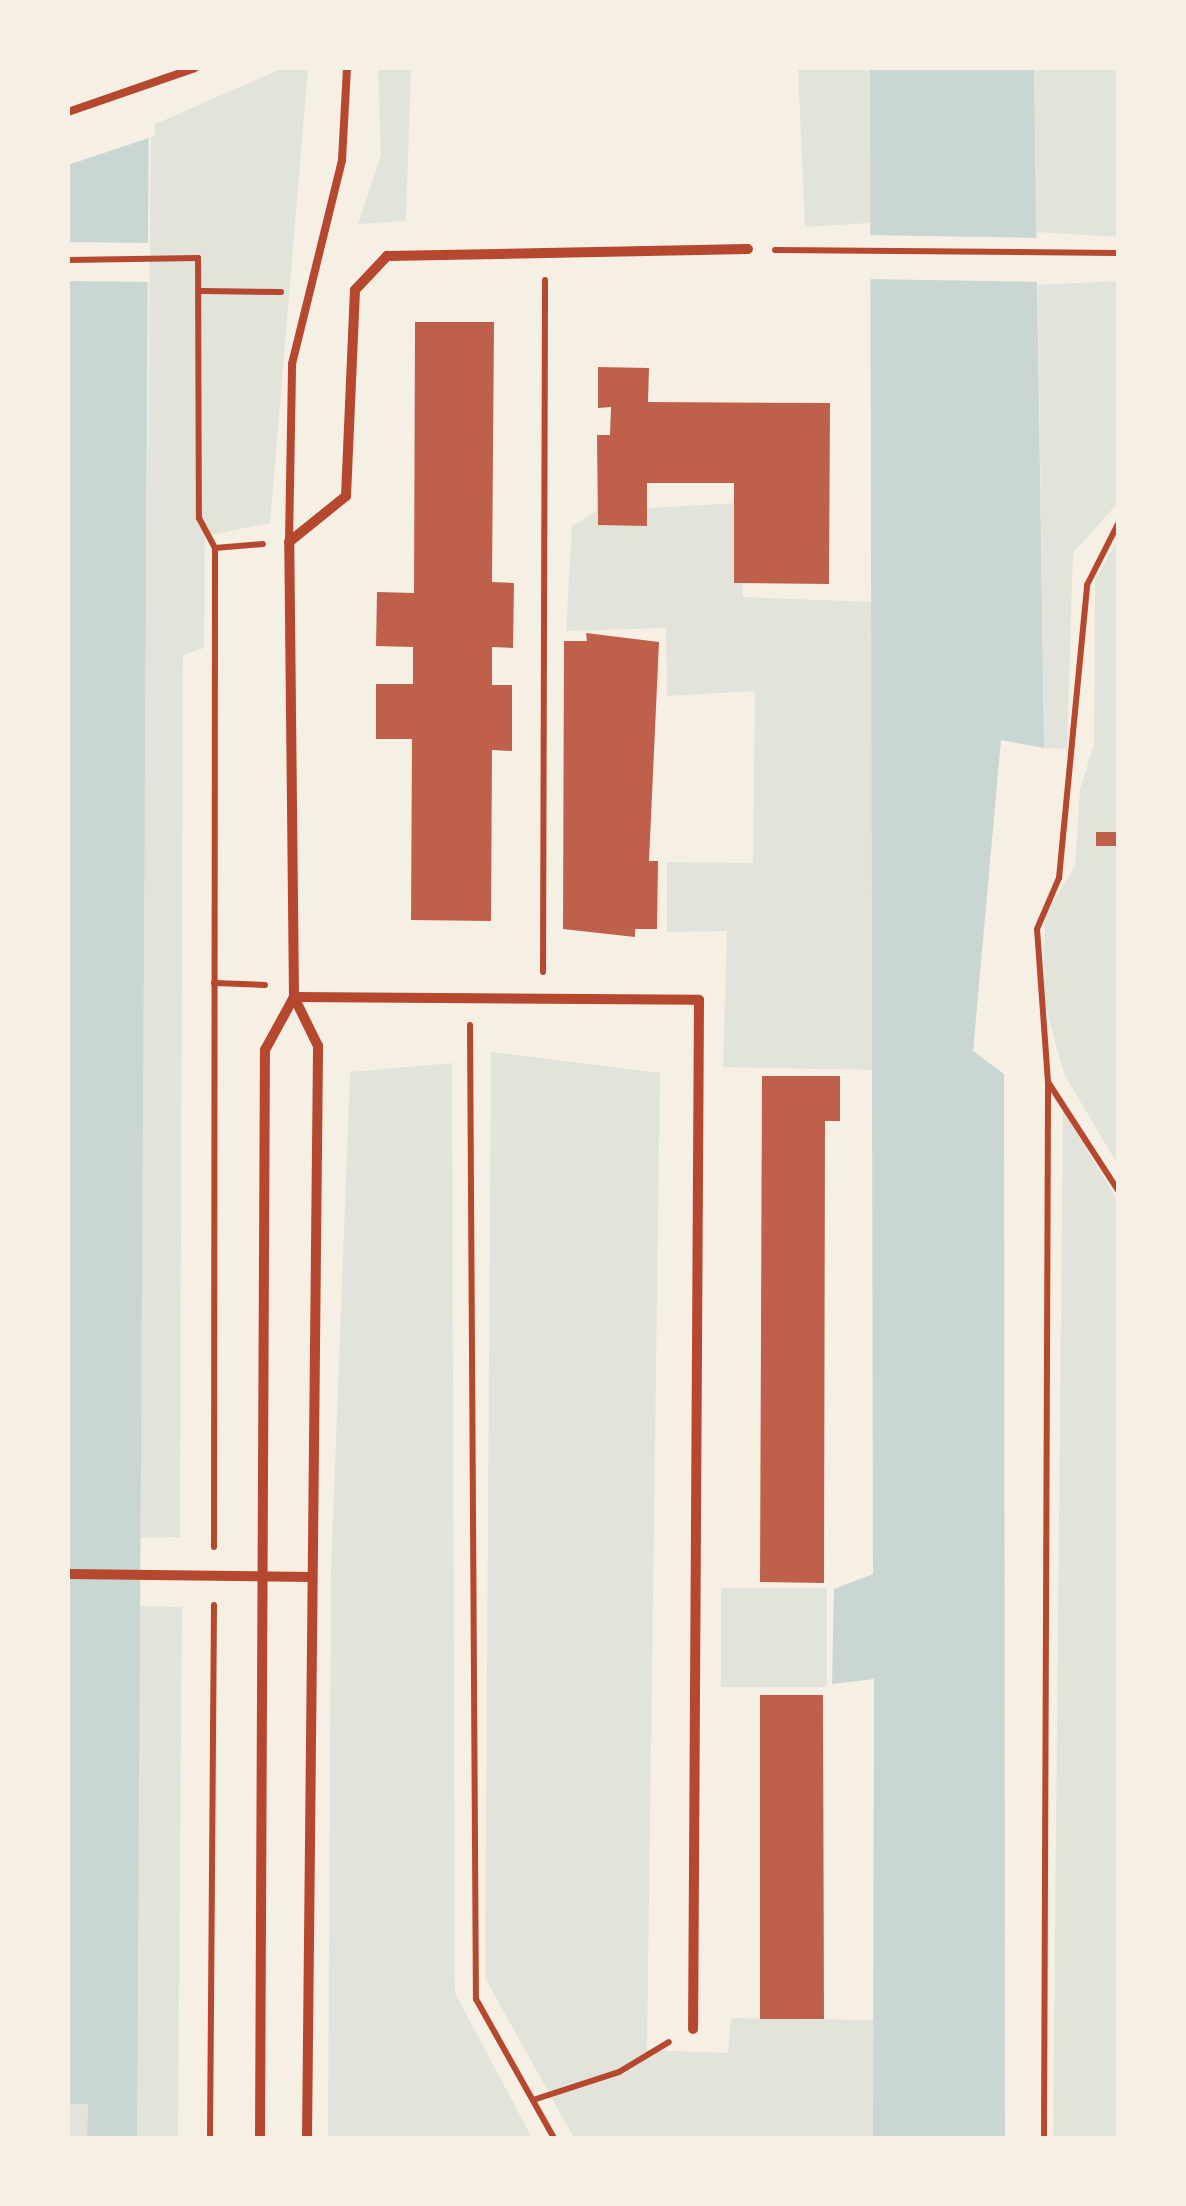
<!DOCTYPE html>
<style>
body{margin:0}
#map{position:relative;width:1186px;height:2206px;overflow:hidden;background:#f6efe4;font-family:"Alegreya Sans",sans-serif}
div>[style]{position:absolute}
.green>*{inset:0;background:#e2e4dc}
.water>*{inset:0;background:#c9d6d2}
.pier>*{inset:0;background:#f6efe4}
.building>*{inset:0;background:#bf614a}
.path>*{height:6px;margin:-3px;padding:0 3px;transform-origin:3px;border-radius:3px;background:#b5482f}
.service>*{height:8px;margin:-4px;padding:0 4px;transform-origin:4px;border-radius:4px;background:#b5482f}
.minor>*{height:10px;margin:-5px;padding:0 5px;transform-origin:5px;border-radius:5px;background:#b5482f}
span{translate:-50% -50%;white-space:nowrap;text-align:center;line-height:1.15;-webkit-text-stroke:8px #f6efe4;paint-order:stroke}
.frame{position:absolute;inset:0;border:70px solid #f6efe4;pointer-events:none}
</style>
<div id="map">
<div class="green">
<div style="clip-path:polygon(283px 68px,308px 68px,270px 523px,205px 536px,204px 648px,183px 655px,180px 1537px,137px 1538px,151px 126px)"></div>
<div style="clip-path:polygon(378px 68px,411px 68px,406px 221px,358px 224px,381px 155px)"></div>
<div style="clip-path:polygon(798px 68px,870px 68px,870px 223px,805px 227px)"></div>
<div style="clip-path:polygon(1034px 68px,1118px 68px,1118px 237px,1037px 232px)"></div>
<div style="clip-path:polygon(1118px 281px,1118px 503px,1073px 553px,1067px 749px,1044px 748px,1038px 285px)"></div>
<div style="clip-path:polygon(739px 503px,743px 597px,871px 602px,872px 1070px,723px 1067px,727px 931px,667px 932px,667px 862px,753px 863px,755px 691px,667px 696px,666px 628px,566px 631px,572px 526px,597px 511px)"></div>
<div style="clip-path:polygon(1118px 539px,1118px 1165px,1064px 1074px,1043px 996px,1045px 916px,1075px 866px,1080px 789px,1094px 745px,1095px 580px)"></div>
<div style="clip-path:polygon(491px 1052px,660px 1073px,647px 2050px,728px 2053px,731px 2018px,873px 2020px,873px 2138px,574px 2138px,485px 1978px)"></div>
<div style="clip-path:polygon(452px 1063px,455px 1993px,532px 2138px,328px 2138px,331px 1570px,350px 1072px)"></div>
<div style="clip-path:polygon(1063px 1110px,1118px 1201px,1118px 2138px,1053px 2138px)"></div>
<div style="clip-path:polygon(721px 1588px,827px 1588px,827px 1687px,721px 1687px)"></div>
<div style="clip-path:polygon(137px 1606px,182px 1607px,178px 2138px,135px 2138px)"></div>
<div style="clip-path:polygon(68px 1715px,71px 2027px,68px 2027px)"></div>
<div style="clip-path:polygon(68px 2104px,88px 2104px,87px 2138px,68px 2138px)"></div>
</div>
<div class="water">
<div style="clip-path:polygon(68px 68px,149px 68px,137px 2138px,87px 2138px,88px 2104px,68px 2104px)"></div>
<div style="clip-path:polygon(870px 68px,1034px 68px,1044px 748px,1001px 740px,973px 1051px,1004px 1074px,1005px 2138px,873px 2138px,874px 1679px,832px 1684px,834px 1589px,873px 1574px)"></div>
</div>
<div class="pier">
<div style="clip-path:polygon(68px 68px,154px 68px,155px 136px,68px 165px)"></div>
<div style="clip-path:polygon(865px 235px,1042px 238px,1042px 282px,865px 279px)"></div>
<div style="clip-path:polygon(68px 242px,150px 243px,149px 282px,68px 281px)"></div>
</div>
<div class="building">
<div style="clip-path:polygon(415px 322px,494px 322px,492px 582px,514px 583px,513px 648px,492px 647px,492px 685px,512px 685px,512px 751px,492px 750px,491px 921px,411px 920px,412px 739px,376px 739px,376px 684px,413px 684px,413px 647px,376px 646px,377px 592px,414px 593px)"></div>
<div style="clip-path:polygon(598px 367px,649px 368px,648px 402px,830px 403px,829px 584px,734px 583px,734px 483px,647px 483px,647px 526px,598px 525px,597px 435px,610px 435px,611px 407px,598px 408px)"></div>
<div style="clip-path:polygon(586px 633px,659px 642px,649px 861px,658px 861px,657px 929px,635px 929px,635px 937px,563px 929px,564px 641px,587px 641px)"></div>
<div style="clip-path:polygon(1096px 832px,1118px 832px,1118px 846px,1096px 846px)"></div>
<div style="clip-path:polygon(762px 1076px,840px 1076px,840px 1121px,825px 1121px,824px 1583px,760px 1582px)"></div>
<div style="clip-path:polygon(760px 1695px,823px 1695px,824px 2019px,760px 2019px)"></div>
</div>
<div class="path">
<div style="left:775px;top:250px;width:343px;rotate:0.5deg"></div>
<div style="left:68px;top:260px;width:130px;rotate:-0.9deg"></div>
<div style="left:198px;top:258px;width:260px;rotate:89.8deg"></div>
<div style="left:199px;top:518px;width:34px;rotate:62deg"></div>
<div style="left:202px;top:291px;width:79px;rotate:0.7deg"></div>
<div style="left:543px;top:972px;width:692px;rotate:-89.83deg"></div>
<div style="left:214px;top:983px;width:51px;rotate:2.2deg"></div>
<div style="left:470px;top:1025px;width:974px;rotate:89.65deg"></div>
<div style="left:476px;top:1999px;width:159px;rotate:60.7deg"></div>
<div style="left:1048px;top:1082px;width:129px;rotate:57.1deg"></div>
<div style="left:214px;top:1547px;width:999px;rotate:-89.94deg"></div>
<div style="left:215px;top:548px;width:48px;rotate:-4.8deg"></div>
<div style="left:533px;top:2100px;width:90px;rotate:-18deg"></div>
<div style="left:619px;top:2072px;width:58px;rotate:-31deg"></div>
<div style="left:210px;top:2138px;width:533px;rotate:-89.57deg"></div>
<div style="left:1044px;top:2138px;width:1056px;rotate:-89.78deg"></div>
<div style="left:1048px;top:1082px;width:153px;rotate:-94.1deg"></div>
<div style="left:1037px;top:929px;width:56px;rotate:-66.7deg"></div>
<div style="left:1059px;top:878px;width:294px;rotate:-84.5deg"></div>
<div style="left:1087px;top:585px;width:68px;rotate:-63.1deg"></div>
</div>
<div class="service">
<div style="left:68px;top:112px;width:134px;rotate:-19.1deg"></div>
<div style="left:289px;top:542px;width:178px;rotate:-89deg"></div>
<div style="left:292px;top:364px;width:210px;rotate:-76.2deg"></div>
<div style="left:342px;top:160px;width:92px;rotate:-86.9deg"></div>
</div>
<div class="minor">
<div style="left:294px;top:997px;width:405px;rotate:0.4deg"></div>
<div style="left:699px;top:1000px;width:1029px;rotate:90.33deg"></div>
<div style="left:68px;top:1574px;width:241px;rotate:0.7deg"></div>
<div style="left:260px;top:2138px;width:1088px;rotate:-89.74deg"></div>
<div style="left:265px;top:1050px;width:60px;rotate:-61.3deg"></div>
<div style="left:307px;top:2138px;width:1092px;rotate:-89.42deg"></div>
<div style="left:318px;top:1046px;width:55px;rotate:-116.1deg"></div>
<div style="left:294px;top:997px;width:455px;rotate:-90.6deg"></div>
<div style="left:289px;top:542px;width:73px;rotate:-38.9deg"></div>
<div style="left:346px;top:496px;width:206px;rotate:-87.5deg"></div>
<div style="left:355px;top:290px;width:47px;rotate:-46.7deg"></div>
<div style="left:387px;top:256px;width:361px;rotate:-1.1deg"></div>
</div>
<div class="frame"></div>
</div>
